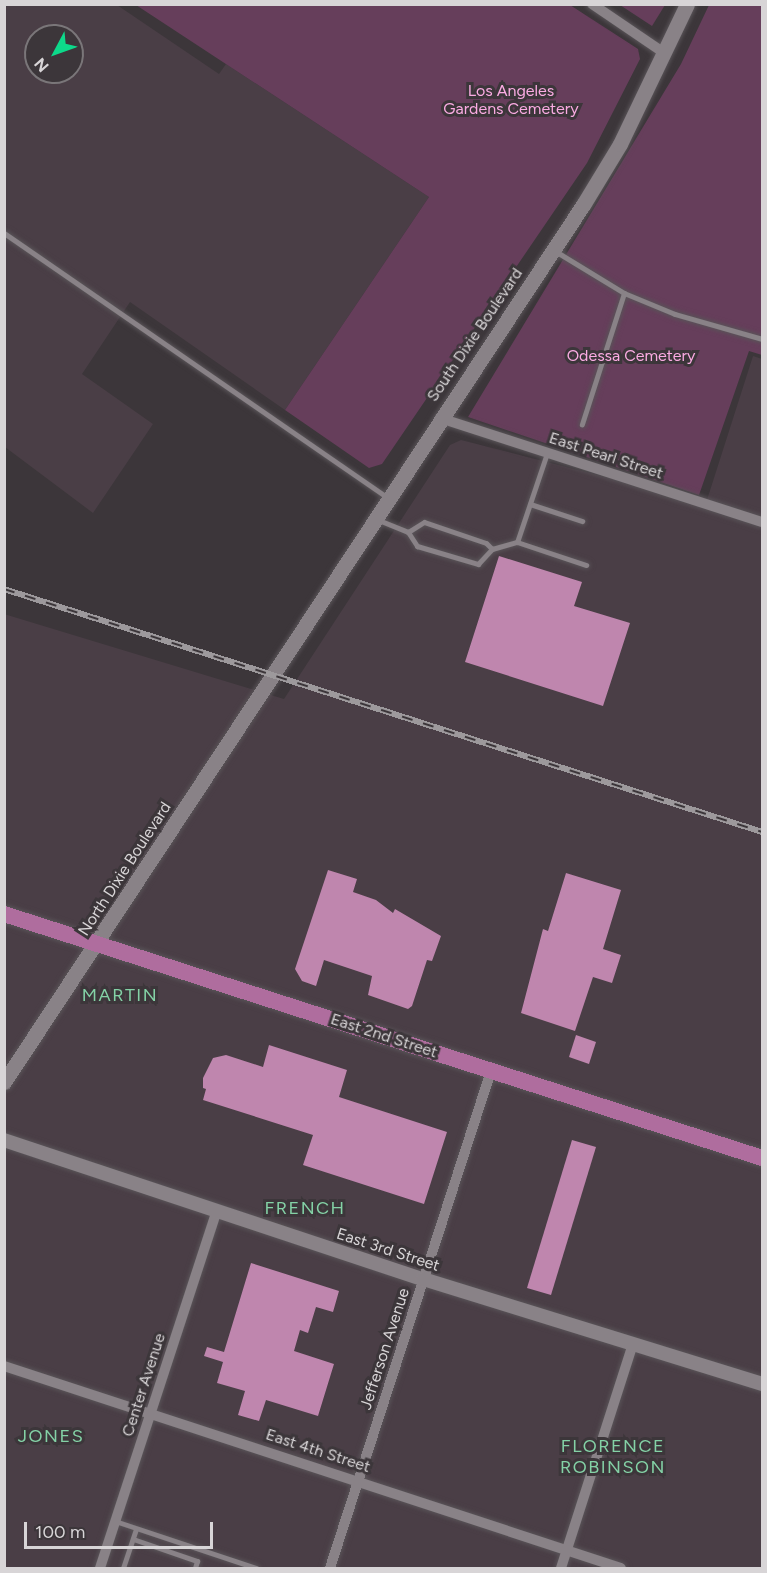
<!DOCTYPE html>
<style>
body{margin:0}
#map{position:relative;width:767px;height:1573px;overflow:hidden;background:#3c363a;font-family:Figtree,sans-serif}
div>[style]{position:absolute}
.built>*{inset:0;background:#4a3e46}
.green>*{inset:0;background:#663e5b}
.building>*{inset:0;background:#bf86ae}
.roads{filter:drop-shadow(0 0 2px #595458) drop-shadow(0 0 2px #595458)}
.service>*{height:5px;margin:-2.5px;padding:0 2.5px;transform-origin:2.5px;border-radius:2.5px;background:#898287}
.minor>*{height:10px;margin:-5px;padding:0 5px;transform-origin:5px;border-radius:5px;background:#898287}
.tertiary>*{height:14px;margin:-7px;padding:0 7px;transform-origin:7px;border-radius:7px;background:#898287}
.secondary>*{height:15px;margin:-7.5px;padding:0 7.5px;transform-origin:7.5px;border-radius:7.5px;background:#898287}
.primary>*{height:16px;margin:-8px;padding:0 8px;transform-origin:8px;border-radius:8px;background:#af6d9e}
.rail>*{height:6px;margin-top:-3px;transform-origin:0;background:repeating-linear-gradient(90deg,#3c363a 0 11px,#9d999c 0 22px);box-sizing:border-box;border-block:2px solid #9d999c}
span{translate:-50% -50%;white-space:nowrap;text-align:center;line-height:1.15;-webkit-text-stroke:6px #3c363a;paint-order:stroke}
.park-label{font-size:16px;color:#fbabe3}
.street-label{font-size:16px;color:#d8d5d7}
.neighbourhood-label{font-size:18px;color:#84d2a6;letter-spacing:1.5px}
.frame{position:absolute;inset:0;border:6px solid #d8d5d7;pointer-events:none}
.north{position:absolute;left:24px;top:24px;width:60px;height:60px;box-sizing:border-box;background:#3c363a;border:2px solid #7a7679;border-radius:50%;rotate:229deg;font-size:16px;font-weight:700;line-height:24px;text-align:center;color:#d8d5d7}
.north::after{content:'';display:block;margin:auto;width:21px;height:27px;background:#0dd98a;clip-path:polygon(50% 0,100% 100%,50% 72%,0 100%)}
.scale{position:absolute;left:24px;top:1522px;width:189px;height:27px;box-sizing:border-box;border:3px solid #d8d5d7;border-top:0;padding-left:8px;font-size:18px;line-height:21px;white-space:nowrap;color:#d8d5d7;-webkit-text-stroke:4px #3c363a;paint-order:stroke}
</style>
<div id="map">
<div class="built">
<div style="clip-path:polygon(evenodd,4px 5px,117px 5px,219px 74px,226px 64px,429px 197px,285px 410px,130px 302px,82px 374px,153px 424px,93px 513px,5px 447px,4px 5px,36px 36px,72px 36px,72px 72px,36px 72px,36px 36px)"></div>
<div style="clip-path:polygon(753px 356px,762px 359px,762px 1568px,5px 1568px,4px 614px,284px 699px,450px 445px,461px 440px,706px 503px)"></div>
</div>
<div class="green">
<div style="clip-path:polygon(136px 5px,570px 5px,638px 49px,640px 59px,587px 163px,382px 464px,369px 468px,285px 410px,429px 197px)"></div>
<div style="clip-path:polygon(620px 5px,665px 5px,652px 26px)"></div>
<div style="clip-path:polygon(709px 5px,762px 5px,762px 355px,749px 351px,699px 495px,468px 417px,681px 64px)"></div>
</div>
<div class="building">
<div style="clip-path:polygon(499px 556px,582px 582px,574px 606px,630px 623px,603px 706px,465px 662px)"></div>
<div style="clip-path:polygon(328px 870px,357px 879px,353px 892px,376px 900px,393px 913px,395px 909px,441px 936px,432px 961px,427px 960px,412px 1006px,408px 1009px,368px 995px,372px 976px,324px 960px,316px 986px,302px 981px,295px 969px)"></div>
<div style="clip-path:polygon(566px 873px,621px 890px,603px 949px,621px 955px,612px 983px,593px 977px,575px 1031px,521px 1013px,543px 929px,548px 931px)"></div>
<div style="clip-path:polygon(576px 1035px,596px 1042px,589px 1064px,569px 1057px)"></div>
<div style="clip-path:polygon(269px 1045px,347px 1070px,339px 1097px,447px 1132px,424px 1204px,303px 1165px,313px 1135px,203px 1100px,206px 1089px,203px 1088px,203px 1078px,213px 1058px,226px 1055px,263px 1067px)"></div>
<div style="clip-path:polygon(572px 1140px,596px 1147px,551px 1295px,527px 1288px)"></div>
<div style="clip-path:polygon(251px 1263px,339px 1291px,333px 1312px,316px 1307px,308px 1333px,300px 1330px,294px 1351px,334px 1364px,318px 1416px,266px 1400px,259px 1421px,238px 1415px,245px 1391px,217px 1383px,223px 1362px,204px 1356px,207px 1347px,224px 1352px)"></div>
</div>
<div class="roads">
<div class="service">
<div style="left:4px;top:233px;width:465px;rotate:34.6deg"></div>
<div style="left:555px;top:251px;width:81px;rotate:31.3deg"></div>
<div style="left:624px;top:293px;width:138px;rotate:107.8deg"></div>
<div style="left:624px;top:293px;width:55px;rotate:22.4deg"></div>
<div style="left:675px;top:314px;width:91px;rotate:16deg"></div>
<div style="left:547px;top:453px;width:94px;rotate:108.6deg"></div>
<div style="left:517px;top:542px;width:73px;rotate:18.4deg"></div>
<div style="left:530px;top:504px;width:55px;rotate:18.1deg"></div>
<div style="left:376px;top:519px;width:35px;rotate:22deg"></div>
<div style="left:492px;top:549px;width:8px;rotate:-135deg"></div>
<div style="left:486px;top:543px;width:65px;rotate:-161.3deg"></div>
<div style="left:424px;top:522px;width:19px;rotate:148deg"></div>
<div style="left:408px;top:532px;width:17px;rotate:57deg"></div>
<div style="left:417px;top:546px;width:64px;rotate:16.4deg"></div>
<div style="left:478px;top:564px;width:21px;rotate:-47deg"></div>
<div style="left:492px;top:549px;width:26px;rotate:-16deg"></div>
<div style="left:115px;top:1521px;width:149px;rotate:18.4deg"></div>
<div style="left:133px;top:1539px;width:68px;rotate:19deg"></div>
<div style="left:197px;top:1561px;width:7px;rotate:106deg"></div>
<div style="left:123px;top:1568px;width:41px;rotate:-71.6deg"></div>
</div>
<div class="minor">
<div style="left:592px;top:4px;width:87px;rotate:34.2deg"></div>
<div style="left:440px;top:418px;width:338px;rotate:17.9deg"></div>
<div style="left:4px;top:1366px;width:649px;rotate:18.13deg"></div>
<div style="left:100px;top:1568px;width:376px;rotate:-71.9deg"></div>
<div style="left:330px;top:1568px;width:522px;rotate:-72.05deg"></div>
<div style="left:561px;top:1568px;width:235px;rotate:-72.2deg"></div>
</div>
<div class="tertiary">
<div style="left:4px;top:1140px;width:441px;rotate:18.4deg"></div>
<div style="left:423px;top:1279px;width:355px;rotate:17.2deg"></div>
</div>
<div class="secondary">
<div style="left:4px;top:1082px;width:1051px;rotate:-56.57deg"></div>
<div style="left:583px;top:205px;width:71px;rotate:-58.8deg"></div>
<div style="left:620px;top:144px;width:155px;rotate:-64.4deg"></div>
</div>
<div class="primary">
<div style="left:4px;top:914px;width:796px;rotate:17.84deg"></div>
</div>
</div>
<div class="rail">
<div style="left:4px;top:589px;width:796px;rotate:17.77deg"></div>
</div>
<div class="park-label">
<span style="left:511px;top:100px">Los Angeles<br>Gardens Cemetery</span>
<span style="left:631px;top:356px">Odessa Cemetery</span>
</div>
<div class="street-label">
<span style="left:475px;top:335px;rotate:-56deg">South Dixie Boulevard</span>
<span style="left:606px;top:456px;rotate:18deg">East Pearl Street</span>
<span style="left:125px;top:869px;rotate:-57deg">North Dixie Boulevard</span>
<span style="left:384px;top:1036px;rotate:18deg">East 2nd Street</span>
<span style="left:388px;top:1250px;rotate:18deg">East 3rd Street</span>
<span style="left:385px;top:1349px;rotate:-72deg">Jefferson Avenue</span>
<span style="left:144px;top:1385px;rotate:-72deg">Center Avenue</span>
<span style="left:318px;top:1451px;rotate:18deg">East 4th Street</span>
</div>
<div class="neighbourhood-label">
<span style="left:120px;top:995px">MARTIN</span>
<span style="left:305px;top:1208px">FRENCH</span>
<span style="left:51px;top:1436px">JONES</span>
<span style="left:613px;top:1457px">FLORENCE<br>ROBINSON</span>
</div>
<div class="frame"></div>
<div class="north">N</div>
<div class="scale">100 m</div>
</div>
